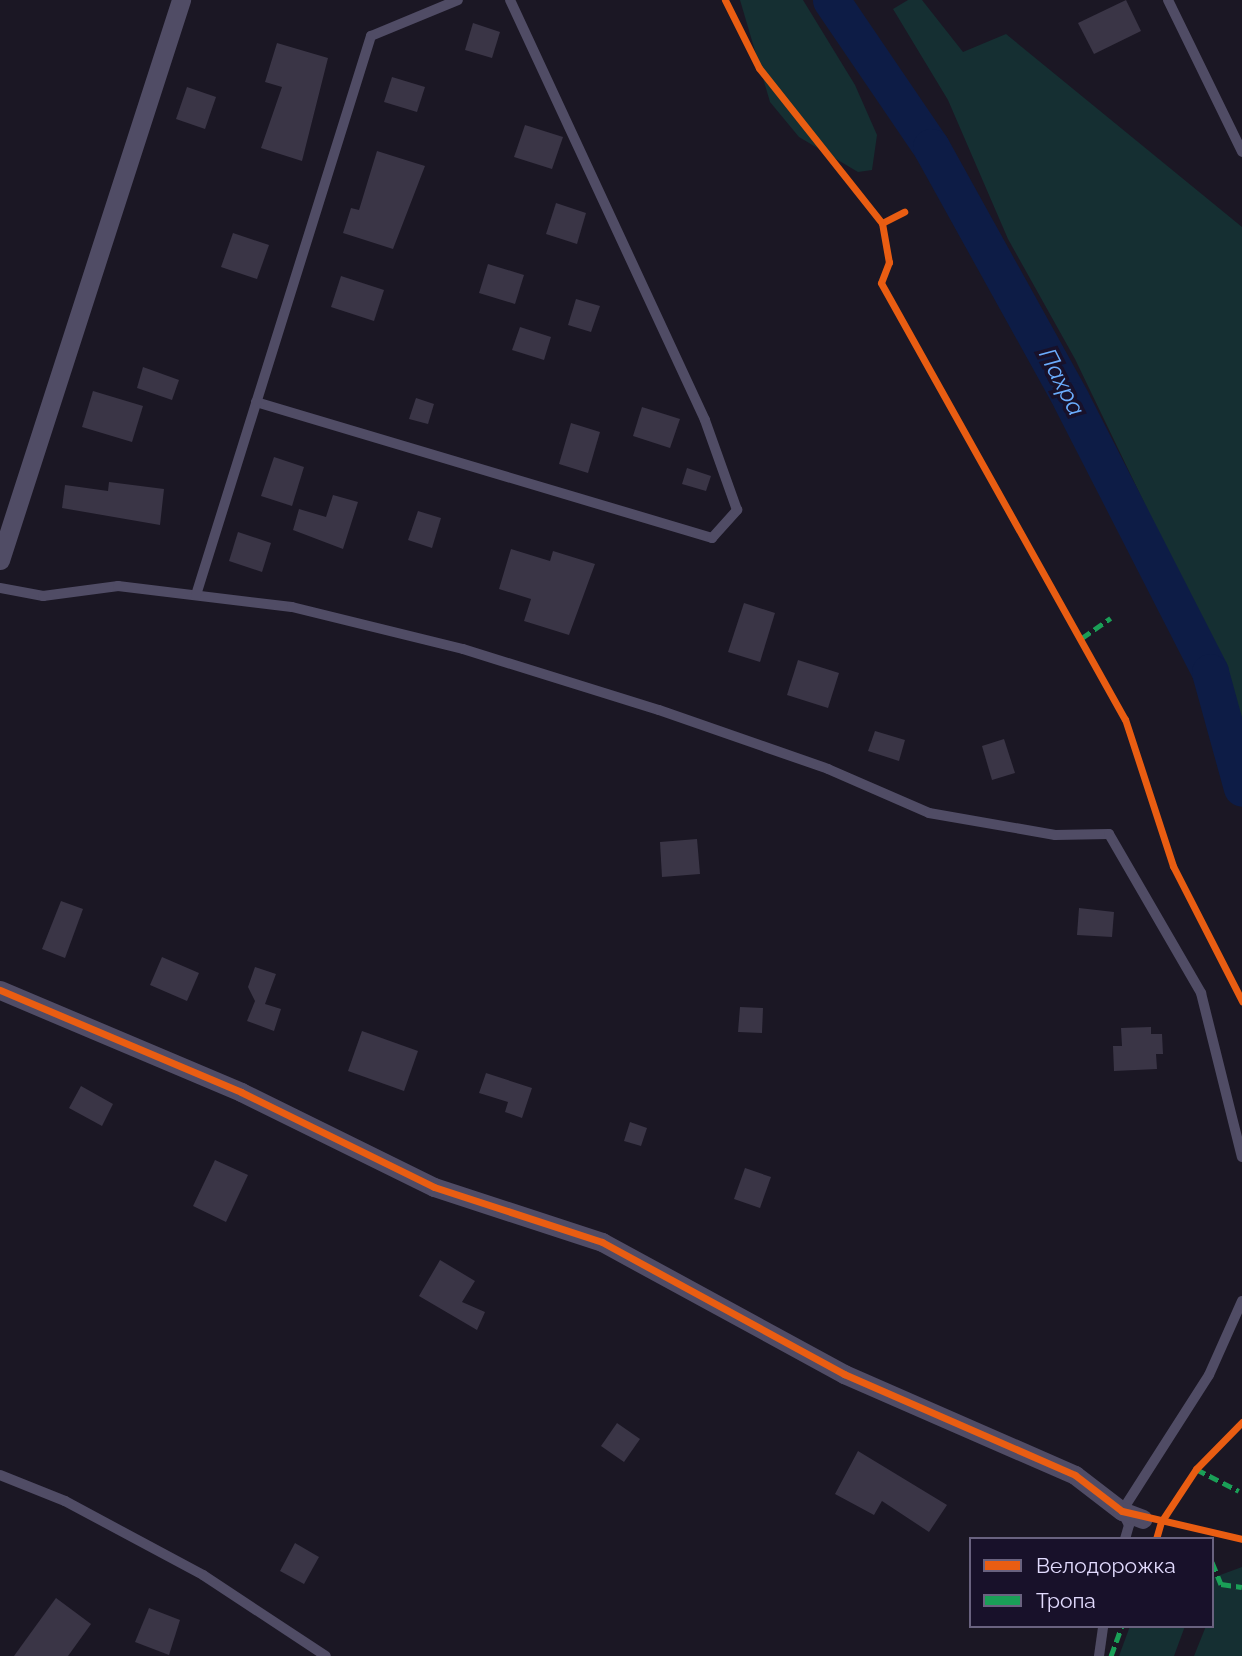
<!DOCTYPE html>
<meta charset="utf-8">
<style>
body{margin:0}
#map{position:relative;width:1242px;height:1656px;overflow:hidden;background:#1b1724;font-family:Raleway,sans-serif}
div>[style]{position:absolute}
.green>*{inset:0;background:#152f32}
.river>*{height:37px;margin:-18.5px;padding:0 18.5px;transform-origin:18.5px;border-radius:18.5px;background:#0d1c46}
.building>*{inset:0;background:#3a3546}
.lane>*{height:10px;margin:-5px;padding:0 5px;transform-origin:5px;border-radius:5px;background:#504c65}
.street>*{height:19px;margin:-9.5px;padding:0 9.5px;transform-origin:9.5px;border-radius:9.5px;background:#504c65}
.quiet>*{height:5px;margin-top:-2.5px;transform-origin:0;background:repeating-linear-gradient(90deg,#1a9f57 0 10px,transparent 0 15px)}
.cycleway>*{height:7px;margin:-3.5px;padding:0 3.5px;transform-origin:3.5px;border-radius:3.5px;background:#e95d12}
span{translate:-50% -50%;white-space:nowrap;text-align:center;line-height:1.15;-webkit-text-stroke:7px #18112a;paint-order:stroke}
.water-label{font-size:24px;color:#6badfd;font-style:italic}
.legend{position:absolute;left:969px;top:1537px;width:245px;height:91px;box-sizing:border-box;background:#18112a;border:2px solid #69627f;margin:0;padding:9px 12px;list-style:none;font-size:21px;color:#e2dbfe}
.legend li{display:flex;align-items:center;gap:14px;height:35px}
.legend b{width:35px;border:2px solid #69627f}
</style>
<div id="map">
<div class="green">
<div style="clip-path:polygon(740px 0,803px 0,855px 85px,877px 135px,872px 170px,858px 172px,799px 137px,770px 102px)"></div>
<div style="clip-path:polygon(908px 0,922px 0,963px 52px,1006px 34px,1242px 227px,1242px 738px,1153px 521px,1075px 359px,1008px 239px,948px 100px,893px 9px)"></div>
<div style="clip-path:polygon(1242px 1567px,1242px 1656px,1194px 1656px,1206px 1626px,1212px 1626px,1212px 1578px)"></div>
<div style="clip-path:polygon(1130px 1626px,1185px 1626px,1174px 1656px,1119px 1656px)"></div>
</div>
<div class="river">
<div style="left:831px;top:0;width:178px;rotate:55.8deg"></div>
<div style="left:931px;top:147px;width:289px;rotate:61deg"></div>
<div style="left:1071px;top:400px;width:305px;rotate:62.9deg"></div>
<div style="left:1210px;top:672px;width:120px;rotate:74.6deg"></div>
</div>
<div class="building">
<div style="clip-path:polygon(1126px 0,1141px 31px,1094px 54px,1078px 23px)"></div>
<div style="clip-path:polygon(473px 23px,500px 32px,492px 58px,465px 50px)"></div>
<div style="clip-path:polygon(277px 43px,328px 58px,302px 161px,261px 148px,282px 87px,265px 82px)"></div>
<div style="clip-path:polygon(392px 77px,425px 87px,417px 112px,384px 102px)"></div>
<div style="clip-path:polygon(187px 87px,216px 97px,205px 129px,176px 119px)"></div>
<div style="clip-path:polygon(525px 125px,563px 137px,552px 169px,514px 157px)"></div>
<div style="clip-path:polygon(377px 151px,425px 166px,393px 249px,343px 233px,351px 208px,359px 210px)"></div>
<div style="clip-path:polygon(556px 203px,586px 213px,577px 244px,546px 234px)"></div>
<div style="clip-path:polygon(233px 233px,269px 245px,257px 279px,221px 267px)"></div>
<div style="clip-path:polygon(488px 264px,524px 275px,515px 304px,479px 293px)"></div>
<div style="clip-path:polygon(341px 276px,384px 290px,374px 321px,331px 307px)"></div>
<div style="clip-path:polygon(576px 299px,600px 306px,591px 332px,568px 325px)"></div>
<div style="clip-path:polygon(520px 327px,551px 337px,544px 360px,512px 350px)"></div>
<div style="clip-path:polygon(143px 367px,179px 380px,172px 400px,137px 388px)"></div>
<div style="clip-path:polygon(93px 391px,143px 406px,132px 442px,82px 427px)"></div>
<div style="clip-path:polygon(416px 398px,434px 404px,428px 424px,409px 419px)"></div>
<div style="clip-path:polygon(642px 407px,680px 419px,670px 448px,633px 436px)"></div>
<div style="clip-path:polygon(571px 423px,600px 432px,588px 473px,559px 464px)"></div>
<div style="clip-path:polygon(274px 457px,304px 467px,292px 506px,261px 496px)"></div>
<div style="clip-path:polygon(687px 468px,711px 476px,706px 491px,682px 484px)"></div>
<div style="clip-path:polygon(109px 482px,164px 489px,160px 525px,62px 508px,65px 485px,108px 491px)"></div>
<div style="clip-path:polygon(333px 495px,358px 502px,343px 549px,293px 530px,299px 509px,326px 517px)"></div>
<div style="clip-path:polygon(418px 511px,441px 518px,432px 548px,408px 540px)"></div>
<div style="clip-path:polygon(238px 532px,271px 543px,262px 572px,229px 561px)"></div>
<div style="clip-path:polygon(511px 549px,550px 561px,553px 551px,595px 564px,569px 635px,524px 621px,531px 599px,499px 589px)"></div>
<div style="clip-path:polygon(744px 603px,775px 613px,760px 662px,728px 652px)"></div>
<div style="clip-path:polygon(798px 660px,839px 673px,828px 708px,787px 695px)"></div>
<div style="clip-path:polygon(875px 731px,905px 740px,899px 761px,868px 751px)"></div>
<div style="clip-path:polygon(1004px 739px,1015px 773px,992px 780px,982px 746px)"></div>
<div style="clip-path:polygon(697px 839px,700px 874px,662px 877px,660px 842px)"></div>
<div style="clip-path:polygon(61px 901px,83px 909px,65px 958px,42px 949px)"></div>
<div style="clip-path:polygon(1079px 908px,1114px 912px,1112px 937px,1077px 935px)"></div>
<div style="clip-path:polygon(162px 957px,199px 973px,187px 1001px,150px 985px)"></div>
<div style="clip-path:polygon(255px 967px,276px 974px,265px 1004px,281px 1009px,274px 1031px,247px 1021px,255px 1001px,248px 987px)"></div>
<div style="clip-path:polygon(740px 1007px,763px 1008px,762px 1033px,738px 1032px)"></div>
<div style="clip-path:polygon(1151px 1027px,1151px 1034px,1162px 1034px,1163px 1054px,1156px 1054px,1157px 1069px,1114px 1071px,1113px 1046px,1122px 1046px,1121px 1028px)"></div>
<div style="clip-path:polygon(362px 1031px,418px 1051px,404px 1091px,348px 1071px)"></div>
<div style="clip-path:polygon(486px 1073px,532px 1088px,522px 1118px,505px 1112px,508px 1102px,479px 1093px)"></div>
<div style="clip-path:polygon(81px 1086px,113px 1104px,102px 1126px,69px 1108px)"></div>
<div style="clip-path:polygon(630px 1122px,647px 1128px,641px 1146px,624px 1141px)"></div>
<div style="clip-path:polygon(215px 1160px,248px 1175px,226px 1222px,193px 1206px)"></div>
<div style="clip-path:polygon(745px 1168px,771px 1177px,760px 1208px,734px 1199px)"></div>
<div style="clip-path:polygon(440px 1260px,475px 1281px,462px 1302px,485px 1312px,477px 1330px,419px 1296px)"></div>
<div style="clip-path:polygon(617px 1423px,640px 1439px,624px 1462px,601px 1446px)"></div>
<div style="clip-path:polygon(858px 1451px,947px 1505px,929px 1532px,882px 1501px,874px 1515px,835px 1494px)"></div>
<div style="clip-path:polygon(295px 1543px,319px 1557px,304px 1584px,280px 1571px)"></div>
<div style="clip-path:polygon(56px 1598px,91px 1624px,68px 1656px,14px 1656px)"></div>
<div style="clip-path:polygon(149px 1608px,180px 1620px,169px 1655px,135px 1642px)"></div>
</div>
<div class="lane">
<div style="left:1168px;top:0;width:169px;rotate:64deg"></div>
<div style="left:256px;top:402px;width:476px;rotate:16.6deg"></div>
<div style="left:712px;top:538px;width:38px;rotate:-48deg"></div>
<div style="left:737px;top:510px;width:96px;rotate:-109.6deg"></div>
<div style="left:705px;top:420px;width:463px;rotate:-114.9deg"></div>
<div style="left:0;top:588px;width:44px;rotate:10.5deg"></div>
<div style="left:43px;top:596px;width:76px;rotate:-7.6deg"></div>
<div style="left:118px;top:586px;width:175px;rotate:6.9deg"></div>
<div style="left:292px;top:607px;width:176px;rotate:13.8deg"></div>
<div style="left:463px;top:649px;width:205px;rotate:17.3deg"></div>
<div style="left:659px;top:710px;width:179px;rotate:19.2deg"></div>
<div style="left:828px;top:769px;width:110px;rotate:23.5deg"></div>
<div style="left:929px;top:813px;width:128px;rotate:9.9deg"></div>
<div style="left:1055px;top:835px;width:54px;rotate:-1.1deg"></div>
<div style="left:1109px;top:834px;width:184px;rotate:59.9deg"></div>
<div style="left:1201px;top:993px;width:169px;rotate:76deg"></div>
<div style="left:196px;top:595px;width:586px;rotate:-72.62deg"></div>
<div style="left:371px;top:36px;width:94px;rotate:-22.5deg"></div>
<div style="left:0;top:1475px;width:70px;rotate:21.8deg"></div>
<div style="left:65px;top:1501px;width:157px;rotate:28.2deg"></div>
<div style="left:203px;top:1575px;width:147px;rotate:33.4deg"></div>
<div style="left:1125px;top:1539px;width:15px;rotate:-74deg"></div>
<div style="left:1129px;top:1525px;width:16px;rotate:-117deg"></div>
<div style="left:1122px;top:1511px;width:161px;rotate:-57.4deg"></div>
<div style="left:1209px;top:1375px;width:81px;rotate:-66deg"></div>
<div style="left:1099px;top:1656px;width:30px;rotate:-82deg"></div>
</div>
<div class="street">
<div style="left:0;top:560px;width:589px;rotate:-72.09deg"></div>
<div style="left:0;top:990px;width:262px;rotate:22.9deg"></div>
<div style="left:241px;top:1092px;width:215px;rotate:26.2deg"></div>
<div style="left:434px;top:1187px;width:177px;rotate:18.1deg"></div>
<div style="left:602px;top:1242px;width:276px;rotate:28.6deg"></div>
<div style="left:844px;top:1374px;width:252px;rotate:23.6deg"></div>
<div style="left:1075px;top:1475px;width:59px;rotate:37.5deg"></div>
<div style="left:1122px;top:1511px;width:22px;rotate:21deg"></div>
</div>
<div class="quiet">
<div style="left:1082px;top:638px;width:35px;rotate:-35deg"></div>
<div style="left:1196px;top:1469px;width:48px;rotate:27.1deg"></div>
<div style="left:1212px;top:1562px;width:24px;rotate:68deg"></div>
<div style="left:1221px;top:1584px;width:21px;rotate:8deg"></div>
<div style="left:1111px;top:1656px;width:32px;rotate:-70deg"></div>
</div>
<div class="cycleway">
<div style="left:725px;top:0;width:76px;rotate:63.4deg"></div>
<div style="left:759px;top:68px;width:198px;rotate:51.6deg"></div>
<div style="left:882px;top:223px;width:25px;rotate:-27deg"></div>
<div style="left:882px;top:223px;width:40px;rotate:80deg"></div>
<div style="left:889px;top:262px;width:22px;rotate:111deg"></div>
<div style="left:881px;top:283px;width:500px;rotate:60.8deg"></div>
<div style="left:1125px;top:719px;width:155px;rotate:71.9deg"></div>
<div style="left:1173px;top:866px;width:152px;rotate:62.9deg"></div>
<div style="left:0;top:990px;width:262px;rotate:22.9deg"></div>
<div style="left:241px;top:1092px;width:215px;rotate:26.2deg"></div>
<div style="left:434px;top:1187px;width:177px;rotate:18.1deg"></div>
<div style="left:602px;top:1242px;width:276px;rotate:28.6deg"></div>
<div style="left:844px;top:1374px;width:252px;rotate:23.6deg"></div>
<div style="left:1075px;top:1475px;width:59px;rotate:37.5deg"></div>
<div style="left:1122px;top:1511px;width:123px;rotate:13.1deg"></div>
<div style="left:1156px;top:1539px;width:18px;rotate:-74deg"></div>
<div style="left:1161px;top:1522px;width:64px;rotate:-56.6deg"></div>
<div style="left:1196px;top:1469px;width:66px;rotate:-45.6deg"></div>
</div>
<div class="water-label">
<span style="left:1062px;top:382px;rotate:63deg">Пахра</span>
</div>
<ul class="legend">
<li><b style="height:9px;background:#e95d12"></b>Велодорожка</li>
<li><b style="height:9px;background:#1a9f57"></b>Тропа</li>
</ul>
</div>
